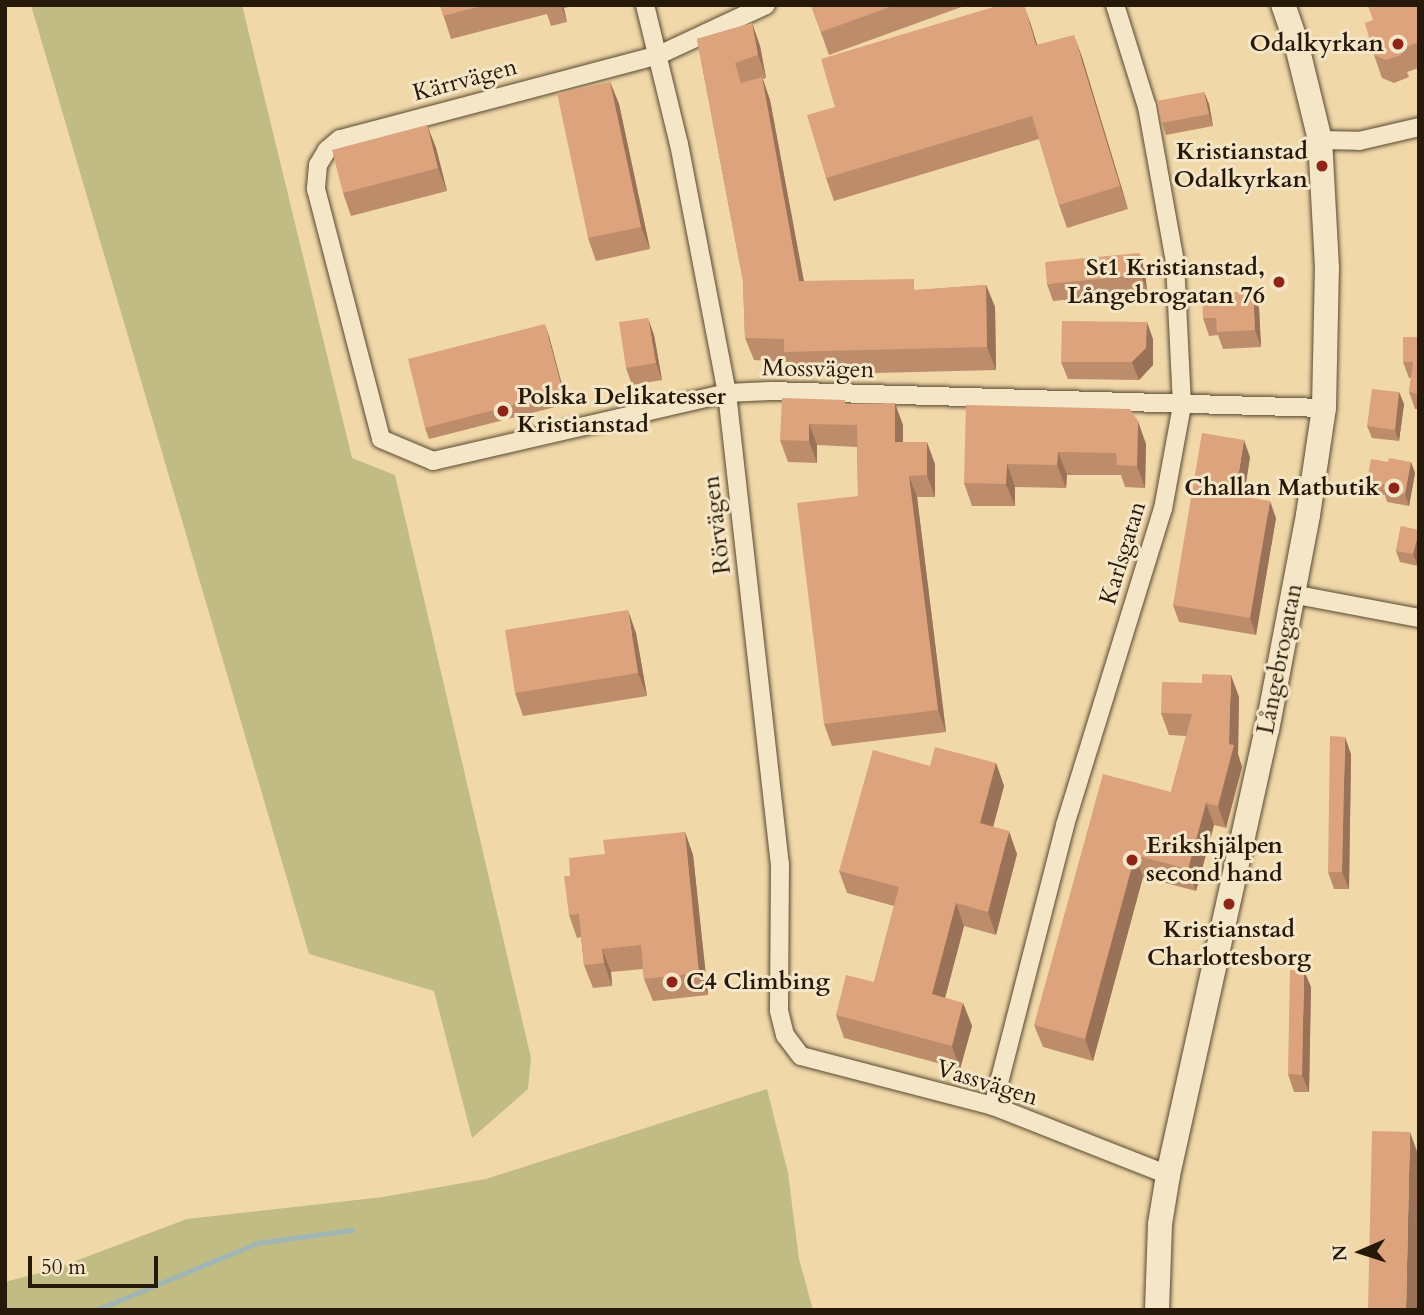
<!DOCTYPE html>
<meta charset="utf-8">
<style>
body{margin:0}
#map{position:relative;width:1424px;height:1315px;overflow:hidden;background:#f0d8a9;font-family:Cardo,serif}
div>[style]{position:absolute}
.green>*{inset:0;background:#c0bc83}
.stream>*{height:5px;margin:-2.5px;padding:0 2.5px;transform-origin:2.5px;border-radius:2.5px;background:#a0b6b4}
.roads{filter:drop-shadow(0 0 2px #594931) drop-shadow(0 0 2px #594931)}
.street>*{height:18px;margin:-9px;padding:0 9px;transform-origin:9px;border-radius:9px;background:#f5e6c7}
.secondary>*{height:24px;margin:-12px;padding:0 12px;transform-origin:12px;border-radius:12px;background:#f5e6c7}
.wall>*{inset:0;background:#bd8c6b}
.shaded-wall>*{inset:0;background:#9a7257}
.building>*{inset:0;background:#dca37c}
.dots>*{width:19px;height:19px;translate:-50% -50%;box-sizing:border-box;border:4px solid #f5e6c7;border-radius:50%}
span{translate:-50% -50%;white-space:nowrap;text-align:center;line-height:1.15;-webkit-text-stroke:6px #f5e6c7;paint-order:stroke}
.poi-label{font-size:24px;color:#271909;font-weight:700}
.right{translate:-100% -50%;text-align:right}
.left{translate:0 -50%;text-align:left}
.street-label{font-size:24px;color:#271909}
.frame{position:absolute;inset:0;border:7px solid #271909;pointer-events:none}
.north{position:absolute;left:1326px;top:1217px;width:70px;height:70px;-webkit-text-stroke:5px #f5e6c7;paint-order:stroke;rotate:267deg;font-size:19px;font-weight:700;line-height:28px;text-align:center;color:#271909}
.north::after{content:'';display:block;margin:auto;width:24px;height:32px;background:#271909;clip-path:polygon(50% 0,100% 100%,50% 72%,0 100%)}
.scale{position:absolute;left:28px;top:1256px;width:130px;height:32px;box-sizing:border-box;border:4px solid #271909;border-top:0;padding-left:9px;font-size:21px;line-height:24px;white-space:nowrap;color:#271909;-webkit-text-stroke:5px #f5e6c7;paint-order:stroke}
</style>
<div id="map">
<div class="green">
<div style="clip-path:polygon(31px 5px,242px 5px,352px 458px,395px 475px,531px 1058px,528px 1089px,472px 1138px,434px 991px,309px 954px)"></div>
<div style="clip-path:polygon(767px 1089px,788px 1173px,799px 1259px,813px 1310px,5px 1310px,5px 1282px,54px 1269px,187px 1219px,383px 1197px,486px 1179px)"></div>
</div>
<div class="stream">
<div style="left:96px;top:1310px;width:174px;rotate:-22.6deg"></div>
<div style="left:257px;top:1243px;width:96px;rotate:-7.8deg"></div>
</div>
<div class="roads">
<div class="street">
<div style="left:645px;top:5px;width:143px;rotate:76.3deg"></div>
<div style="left:679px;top:144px;width:254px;rotate:79.1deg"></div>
<div style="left:727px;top:393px;width:474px;rotate:83.6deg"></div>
<div style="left:780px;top:864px;width:147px;rotate:90.4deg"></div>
<div style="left:779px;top:1011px;width:25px;rotate:76deg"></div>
<div style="left:785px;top:1035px;width:26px;rotate:53deg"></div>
<div style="left:801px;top:1056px;width:198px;rotate:14.6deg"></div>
<div style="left:993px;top:1106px;width:188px;rotate:21.5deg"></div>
<div style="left:766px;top:5px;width:118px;rotate:155deg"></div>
<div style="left:659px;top:55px;width:330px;rotate:165.2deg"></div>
<div style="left:340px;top:139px;width:17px;rotate:140deg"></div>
<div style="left:327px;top:150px;width:17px;rotate:121deg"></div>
<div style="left:318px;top:165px;width:24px;rotate:95deg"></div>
<div style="left:316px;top:189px;width:258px;rotate:75.4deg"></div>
<div style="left:381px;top:439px;width:56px;rotate:22.9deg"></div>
<div style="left:433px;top:461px;width:302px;rotate:-13deg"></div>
<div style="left:727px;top:393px;width:43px;rotate:-2.7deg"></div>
<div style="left:770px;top:391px;width:554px;rotate:1.76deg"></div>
<div style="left:1320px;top:140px;width:39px;rotate:1deg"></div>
<div style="left:1359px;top:141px;width:62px;rotate:-13.1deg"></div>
<div style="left:1292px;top:594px;width:129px;rotate:10.7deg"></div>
<div style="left:993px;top:1106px;width:290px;rotate:-75.6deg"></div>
<div style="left:1065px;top:825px;width:331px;rotate:-72.8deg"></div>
<div style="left:1163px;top:509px;width:106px;rotate:-79.6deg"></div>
<div style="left:1182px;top:405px;width:143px;rotate:-92.8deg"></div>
<div style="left:1175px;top:262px;width:158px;rotate:-100.2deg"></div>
<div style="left:1147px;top:107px;width:107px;rotate:-107.4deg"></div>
</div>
<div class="secondary">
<div style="left:1157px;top:1310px;width:86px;rotate:-88deg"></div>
<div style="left:1160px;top:1224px;width:50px;rotate:-80.7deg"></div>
<div style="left:1168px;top:1175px;width:456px;rotate:-77.5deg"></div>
<div style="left:1267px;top:730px;width:219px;rotate:-79.2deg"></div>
<div style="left:1308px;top:515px;width:108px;rotate:-81.5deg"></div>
<div style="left:1324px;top:408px;width:140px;rotate:-88.8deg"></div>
<div style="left:1327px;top:268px;width:128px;rotate:-93.1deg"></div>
<div style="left:1320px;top:140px;width:101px;rotate:-103.8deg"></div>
<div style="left:1296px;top:42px;width:39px;rotate:-109deg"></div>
</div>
</div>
<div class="wall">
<div style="clip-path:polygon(440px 5px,578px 5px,564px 8px,567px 22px,551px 26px,547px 14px,451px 39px)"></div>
<div style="clip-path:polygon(811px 5px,967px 5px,829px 55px)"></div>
<div style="clip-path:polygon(1419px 5px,1419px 68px,1407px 72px,1409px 77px,1394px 83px,1382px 78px,1374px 55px)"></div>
<div style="clip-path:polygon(1030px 22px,1037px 44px,1082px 57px,1128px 209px,1067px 228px,1059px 205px,1039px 139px,834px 201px,826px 178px,835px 107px)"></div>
<div style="clip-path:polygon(752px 23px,760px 46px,766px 78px,763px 79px,770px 100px,804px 281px,918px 290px,986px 285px,995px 307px,996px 370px,793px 375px,788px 362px,754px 360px,745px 338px,743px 281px,697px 39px)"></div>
<div style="clip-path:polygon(610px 82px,619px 104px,650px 249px,596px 261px,588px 238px)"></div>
<div style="clip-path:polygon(1204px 92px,1209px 104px,1213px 126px,1166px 135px,1162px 123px)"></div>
<div style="clip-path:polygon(427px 125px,436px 148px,447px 191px,351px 216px,343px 193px)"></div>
<div style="clip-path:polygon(1145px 270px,1147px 292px,1053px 301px,1047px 284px)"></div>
<div style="clip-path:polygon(1259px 308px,1261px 347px,1223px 349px,1218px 335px,1209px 336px,1203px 318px)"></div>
<div style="clip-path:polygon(654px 335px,662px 380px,632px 385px,626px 368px)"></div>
<div style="clip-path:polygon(549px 336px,567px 404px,429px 439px,425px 428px)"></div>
<div style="clip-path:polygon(1419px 337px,1419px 409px,1415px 409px,1409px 392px,1411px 378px,1409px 378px,1403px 362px)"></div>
<div style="clip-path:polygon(1153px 339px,1153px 365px,1139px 380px,1068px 379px,1061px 362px)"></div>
<div style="clip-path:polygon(1399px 392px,1404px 404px,1399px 441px,1372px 438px,1367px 426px)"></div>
<div style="clip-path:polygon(846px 404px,903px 425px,903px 442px,935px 464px,935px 497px,917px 497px,946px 732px,832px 746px,824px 724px,858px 496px,857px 447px,817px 445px,817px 463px,788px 462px,780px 440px)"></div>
<div style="clip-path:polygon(1130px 409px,1146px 444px,1145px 488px,1125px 487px,1121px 475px,1067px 475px,1066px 488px,1015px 487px,1015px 506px,972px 506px,964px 483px)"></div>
<div style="clip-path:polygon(1250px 457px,1244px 497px,1276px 518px,1256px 635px,1179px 622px,1173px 605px)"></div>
<div style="clip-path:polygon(1388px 462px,1411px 462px,1415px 473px,1409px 506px,1387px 502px,1385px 495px,1371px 493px,1367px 481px)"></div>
<div style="clip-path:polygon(1401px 526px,1419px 561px,1418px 566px,1400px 562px,1396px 551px)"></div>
<div style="clip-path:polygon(636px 633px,647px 696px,523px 716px,515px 693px)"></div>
<div style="clip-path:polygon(1239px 697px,1238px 754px,1242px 767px,1226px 828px,1214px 825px,1196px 891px,1143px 877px,1093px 1061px,1043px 1047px,1034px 1025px,1171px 792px,1186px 736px,1169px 735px,1161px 713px)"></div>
<div style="clip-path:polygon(1351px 754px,1349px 889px,1334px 889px,1328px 872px)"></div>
<div style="clip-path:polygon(996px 763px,1004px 786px,993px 827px,1017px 854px,996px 935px,964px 926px,945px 998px,963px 1003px,972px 1026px,960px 1069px,844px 1038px,836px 1015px,874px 982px,894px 906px,847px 893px,839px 871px,930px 766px)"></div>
<div style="clip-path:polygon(685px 832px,693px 855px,708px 995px,653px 1001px,644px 979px,643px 969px,611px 972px,612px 986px,593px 988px,584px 965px,581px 937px,577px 938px,569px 915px,605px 854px)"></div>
<div style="clip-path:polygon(1311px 987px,1309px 1092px,1294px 1092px,1288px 1074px)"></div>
</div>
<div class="shaded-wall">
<div style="clip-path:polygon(561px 5px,563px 5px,567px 22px)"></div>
<div style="clip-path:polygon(1024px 5px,1030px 22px,1044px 68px,1036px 45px)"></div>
<div style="clip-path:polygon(752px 23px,760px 46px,766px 78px,758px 55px)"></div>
<div style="clip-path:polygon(1074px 35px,1082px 57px,1128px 209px,1120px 186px)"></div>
<div style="clip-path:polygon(762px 77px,770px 100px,808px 304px,799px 281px)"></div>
<div style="clip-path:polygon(610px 82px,619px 104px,650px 249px,641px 227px)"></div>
<div style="clip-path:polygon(1204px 92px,1209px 104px,1213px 126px,1209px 114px)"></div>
<div style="clip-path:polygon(427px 125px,436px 148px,447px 191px,438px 168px)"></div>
<div style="clip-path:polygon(1139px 253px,1145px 270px,1147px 292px,1141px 275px)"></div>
<div style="clip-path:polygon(986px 285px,995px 307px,996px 370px,987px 347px)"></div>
<div style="clip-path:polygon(1253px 291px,1259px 308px,1261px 347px,1255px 330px)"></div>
<div style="clip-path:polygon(648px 318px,654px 335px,662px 380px,656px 363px)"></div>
<div style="clip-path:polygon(1147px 322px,1153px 339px,1153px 365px,1139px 380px,1132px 362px)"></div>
<div style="clip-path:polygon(545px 324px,549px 336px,567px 404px,563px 392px)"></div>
<div style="clip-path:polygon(1399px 392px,1404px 404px,1399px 441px,1395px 430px)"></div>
<div style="clip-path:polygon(895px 403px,903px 425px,903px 464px,895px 442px)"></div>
<div style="clip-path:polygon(1138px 421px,1146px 444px,1145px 488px,1137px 466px)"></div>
<div style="clip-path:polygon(809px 424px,817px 445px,817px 463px,809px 441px)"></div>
<div style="clip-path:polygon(1244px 440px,1250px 457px,1241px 512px,1235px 495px)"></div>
<div style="clip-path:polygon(927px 442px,935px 464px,935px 497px,927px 475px)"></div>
<div style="clip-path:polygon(1058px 452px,1067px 475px,1066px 488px,1057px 465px)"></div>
<div style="clip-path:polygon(1411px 462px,1415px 473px,1409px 506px,1405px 494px)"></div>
<div style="clip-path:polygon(1007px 464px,1015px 487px,1015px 506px,1006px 484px)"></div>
<div style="clip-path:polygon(909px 476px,917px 497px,946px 732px,938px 710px)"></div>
<div style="clip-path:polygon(1270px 501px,1276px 518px,1256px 635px,1250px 618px)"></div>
<div style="clip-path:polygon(1419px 530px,1419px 561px,1418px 566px,1413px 554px)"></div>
<div style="clip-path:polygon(628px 610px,636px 633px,647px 696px,638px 673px)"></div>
<div style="clip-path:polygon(1231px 675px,1239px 697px,1238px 754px,1242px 767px,1226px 828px,1218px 806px,1229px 744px)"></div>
<div style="clip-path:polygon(1345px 737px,1351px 754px,1349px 889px,1342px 872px)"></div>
<div style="clip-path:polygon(996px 763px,1004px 786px,988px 846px,980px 823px)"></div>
<div style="clip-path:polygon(1206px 803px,1214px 825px,1196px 891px,1188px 869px)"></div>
<div style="clip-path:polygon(1009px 831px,1017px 854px,996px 935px,988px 912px)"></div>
<div style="clip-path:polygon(685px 832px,693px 855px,708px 995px,699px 973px)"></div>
<div style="clip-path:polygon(1135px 855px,1143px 877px,1093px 1061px,1085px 1039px)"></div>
<div style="clip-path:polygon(956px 903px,964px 926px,940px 1017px,932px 994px)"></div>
<div style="clip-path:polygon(602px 949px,611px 972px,612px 986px,604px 963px)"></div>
<div style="clip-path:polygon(1304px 970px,1311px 987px,1309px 1092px,1302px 1075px)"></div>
<div style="clip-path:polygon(963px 1003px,972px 1026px,960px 1069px,952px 1046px)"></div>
<div style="clip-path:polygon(1410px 1132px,1419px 1157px,1419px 1310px,1406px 1310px)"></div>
</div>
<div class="building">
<div style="clip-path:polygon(440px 5px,485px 5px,443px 16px)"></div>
<div style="clip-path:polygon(811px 5px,895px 5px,821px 32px)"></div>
<div style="clip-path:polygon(1000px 5px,1024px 5px,1036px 45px,1074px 35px,1120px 186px,1059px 205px,1032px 116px,826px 178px,807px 115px,835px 107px,821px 59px)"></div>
<div style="clip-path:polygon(1371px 5px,1419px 5px,1419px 42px,1399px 50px,1401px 55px,1386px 60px,1374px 55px,1365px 23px,1373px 20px,1368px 6px)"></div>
<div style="clip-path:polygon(752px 23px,758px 55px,735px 63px,741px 83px,762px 77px,799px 281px,914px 279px,914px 290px,986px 285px,987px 347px,784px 352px,784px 339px,745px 338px,743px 281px,697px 39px)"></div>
<div style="clip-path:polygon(610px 82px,641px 227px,588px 238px,557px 93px)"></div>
<div style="clip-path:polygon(1204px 92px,1209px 114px,1162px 123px,1157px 101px)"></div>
<div style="clip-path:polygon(427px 125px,438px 168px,343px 193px,332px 150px)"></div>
<div style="clip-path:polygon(1139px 253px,1141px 275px,1047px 284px,1045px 262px)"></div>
<div style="clip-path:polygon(1253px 291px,1255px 330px,1217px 332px,1216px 318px,1203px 318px,1202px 294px)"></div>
<div style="clip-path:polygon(648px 318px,656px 363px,626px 368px,619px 322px)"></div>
<div style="clip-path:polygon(1062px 321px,1147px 322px,1146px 348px,1132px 362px,1061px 362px)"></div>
<div style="clip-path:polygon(545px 324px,563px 392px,425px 428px,408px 359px)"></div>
<div style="clip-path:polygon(1403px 337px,1419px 337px,1419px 394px,1409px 392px,1413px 362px,1403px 362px)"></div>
<div style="clip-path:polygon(1372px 389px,1399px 392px,1395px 430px,1367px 426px)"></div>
<div style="clip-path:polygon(782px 398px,845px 400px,845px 404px,895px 403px,895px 442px,927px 442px,927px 475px,909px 476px,938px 710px,824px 724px,797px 503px,858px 496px,857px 425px,809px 424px,809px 441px,780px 440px)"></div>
<div style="clip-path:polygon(966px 405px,1130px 409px,1138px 421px,1137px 466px,1117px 465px,1116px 453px,1058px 452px,1057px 465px,1007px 464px,1006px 484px,964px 483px)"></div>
<div style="clip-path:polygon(1202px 433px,1244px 440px,1235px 495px,1270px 501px,1250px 618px,1173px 605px)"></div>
<div style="clip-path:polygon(1389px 458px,1411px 462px,1405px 494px,1383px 490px,1384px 484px,1367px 481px,1371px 459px,1388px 462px)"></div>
<div style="clip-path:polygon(1401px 526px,1419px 530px,1413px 554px,1396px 551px)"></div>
<div style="clip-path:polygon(628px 610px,638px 673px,515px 693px,505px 630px)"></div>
<div style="clip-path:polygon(1202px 674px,1231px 675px,1229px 744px,1234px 745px,1218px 806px,1206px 803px,1188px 869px,1135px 855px,1085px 1039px,1034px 1025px,1103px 774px,1171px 792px,1192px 714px,1161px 713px,1162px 682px,1202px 683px)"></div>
<div style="clip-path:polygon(1330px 736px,1345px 737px,1342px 872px,1328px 872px)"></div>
<div style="clip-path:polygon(935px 747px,996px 763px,980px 823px,1009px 831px,988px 912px,956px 903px,932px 994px,963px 1003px,952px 1046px,836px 1015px,846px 975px,874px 982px,899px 887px,839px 871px,873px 750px,930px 766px)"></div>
<div style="clip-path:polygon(685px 832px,699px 973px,644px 979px,641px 945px,602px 949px,604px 963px,584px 965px,579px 914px,569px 915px,564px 876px,570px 876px,569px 858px,605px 854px,603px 840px)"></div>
<div style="clip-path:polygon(1290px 970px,1304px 970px,1302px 1075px,1288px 1074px)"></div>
<div style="clip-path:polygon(1419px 1065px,1419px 1108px,1418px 1108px)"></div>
<div style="clip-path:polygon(1372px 1131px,1410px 1132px,1406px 1310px,1368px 1310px)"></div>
</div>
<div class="dots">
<div style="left:1398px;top:44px;background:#8f2418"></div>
<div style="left:1322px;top:166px;background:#8f2418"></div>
<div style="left:1279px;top:282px;background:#8f2418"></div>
<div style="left:503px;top:411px;background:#8f2418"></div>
<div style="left:1394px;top:488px;background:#8f2418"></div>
<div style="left:1132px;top:860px;background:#8f2418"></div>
<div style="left:1229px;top:904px;background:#8f2418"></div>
<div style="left:672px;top:982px;background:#8f2418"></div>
</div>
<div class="poi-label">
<span class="right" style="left:1384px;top:44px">Odalkyrkan</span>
<span class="right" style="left:1308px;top:166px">Kristianstad<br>Odalkyrkan</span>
<span class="right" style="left:1265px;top:282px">St1 Kristianstad,<br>Långebrogatan 76</span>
<span class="left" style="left:517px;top:411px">Polska Delikatesser<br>Kristianstad</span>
<span class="right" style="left:1380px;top:488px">Challan Matbutik</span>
<span class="left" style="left:1146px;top:860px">Erikshjälpen<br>second hand</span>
<span style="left:1229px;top:944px">Kristianstad<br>Charlottesborg</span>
<span class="left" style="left:686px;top:982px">C4 Climbing</span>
</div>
<div class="street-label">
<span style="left:465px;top:80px;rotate:-15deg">Kärrvägen</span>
<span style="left:818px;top:369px;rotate:1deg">Mossvägen</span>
<span style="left:717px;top:525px;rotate:-97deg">Rörvägen</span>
<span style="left:1123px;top:553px;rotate:-73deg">Karlsgatan</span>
<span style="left:1280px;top:659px;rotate:-79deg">Långebrogatan</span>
<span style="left:987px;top:1083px;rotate:17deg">Vassvägen</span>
</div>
<div class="frame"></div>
<div class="north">N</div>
<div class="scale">50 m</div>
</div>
